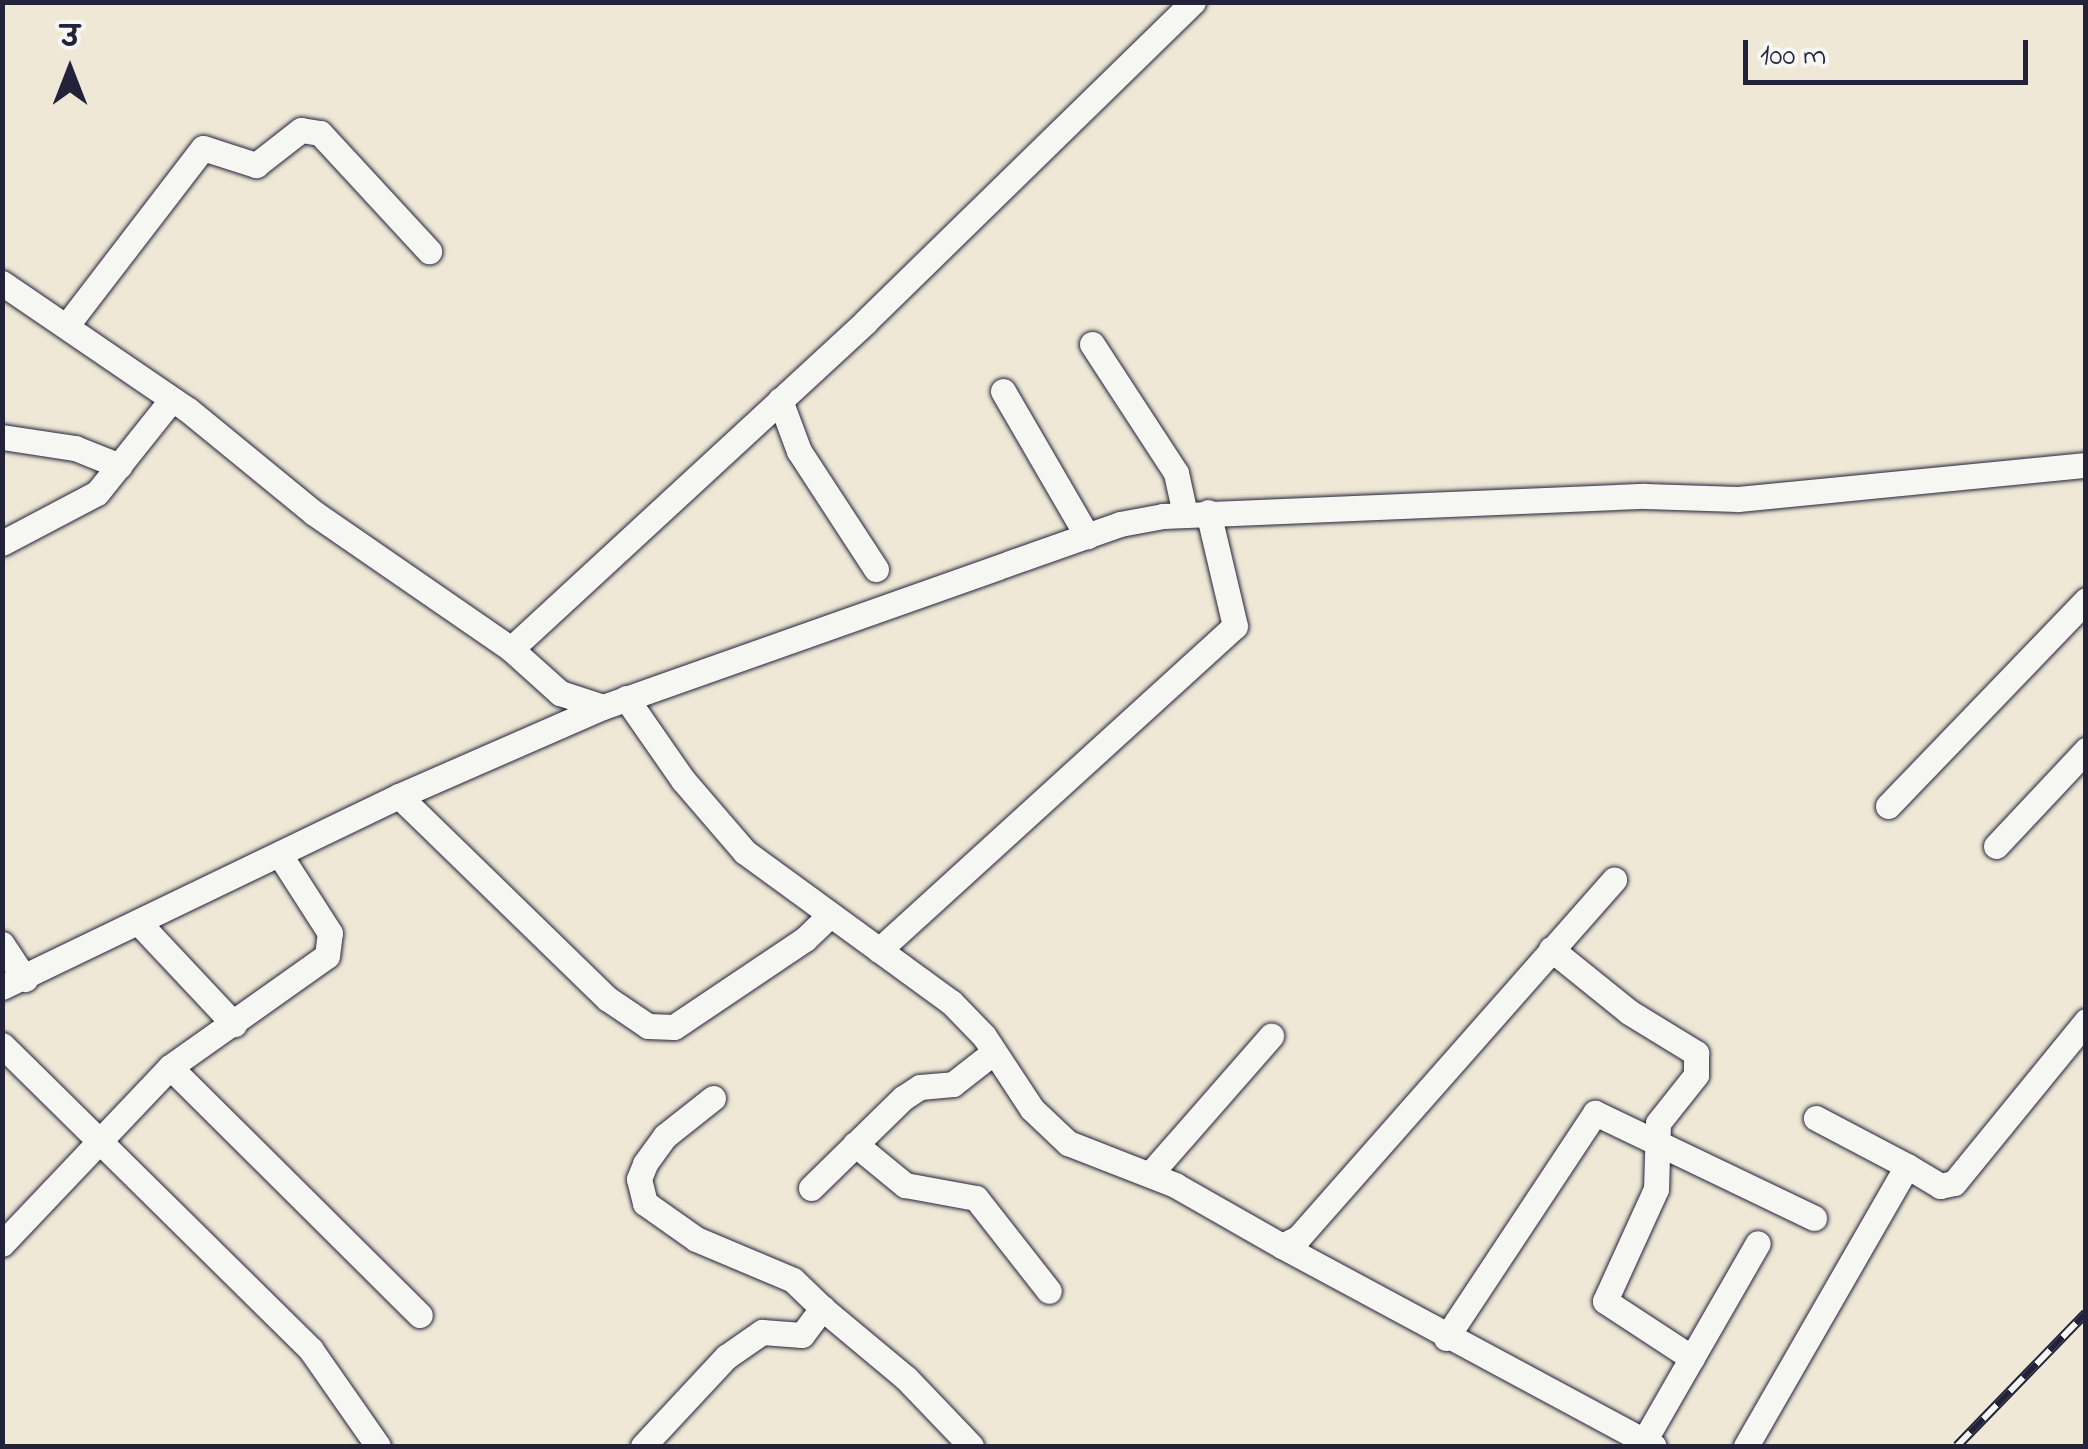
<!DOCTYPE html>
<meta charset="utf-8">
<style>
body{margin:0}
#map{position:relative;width:2088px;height:1449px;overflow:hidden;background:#efe8d6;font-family:"Indie Flower","Playpen Sans Deva",sans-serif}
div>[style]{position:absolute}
.roads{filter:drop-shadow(0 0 2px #22223b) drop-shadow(0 0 2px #22223b)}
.minor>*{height:25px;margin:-12.5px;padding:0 12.5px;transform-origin:12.5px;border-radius:12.5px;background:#f6f6f2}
.rail>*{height:10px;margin-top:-5px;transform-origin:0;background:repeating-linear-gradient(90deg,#f6f6f2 0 19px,#22223b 0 38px);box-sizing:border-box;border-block:2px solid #22223b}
span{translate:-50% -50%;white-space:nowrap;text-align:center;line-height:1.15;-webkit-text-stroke:10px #f6f6f2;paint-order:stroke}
.frame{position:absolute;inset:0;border:5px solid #22223b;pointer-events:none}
.north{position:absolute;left:20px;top:20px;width:100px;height:100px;-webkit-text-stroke:8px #f6f6f2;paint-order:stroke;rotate:0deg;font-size:28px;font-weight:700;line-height:40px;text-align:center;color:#22223b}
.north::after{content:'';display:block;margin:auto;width:35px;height:45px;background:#22223b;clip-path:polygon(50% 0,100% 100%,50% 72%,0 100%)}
.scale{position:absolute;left:1743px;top:40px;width:285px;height:45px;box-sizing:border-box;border:5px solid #22223b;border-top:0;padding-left:12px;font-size:30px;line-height:35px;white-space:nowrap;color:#22223b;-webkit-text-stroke:8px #f6f6f2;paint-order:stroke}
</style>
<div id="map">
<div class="roads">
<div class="minor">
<div style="left:2px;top:283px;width:224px;rotate:34.3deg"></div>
<div style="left:187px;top:409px;width:164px;rotate:39.3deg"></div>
<div style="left:314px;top:513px;width:239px;rotate:34.6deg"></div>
<div style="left:511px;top:649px;width:66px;rotate:41.9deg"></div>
<div style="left:560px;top:693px;width:45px;rotate:18deg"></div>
<div style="left:603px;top:707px;width:548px;rotate:-19.49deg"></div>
<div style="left:1120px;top:524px;width:44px;rotate:-10.5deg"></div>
<div style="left:1163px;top:516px;width:482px;rotate:-2.4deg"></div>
<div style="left:1645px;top:496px;width:93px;rotate:1.8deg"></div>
<div style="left:1738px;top:499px;width:350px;rotate:-5.6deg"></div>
<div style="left:67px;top:325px;width:223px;rotate:-52.5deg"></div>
<div style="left:203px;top:148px;width:56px;rotate:17.8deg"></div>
<div style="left:256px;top:165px;width:57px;rotate:-37.9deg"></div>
<div style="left:301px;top:130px;width:19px;rotate:9deg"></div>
<div style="left:320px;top:133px;width:161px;rotate:47.3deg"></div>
<div style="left:1092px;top:344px;width:154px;rotate:56.9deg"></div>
<div style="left:1176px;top:473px;width:42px;rotate:77.6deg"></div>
<div style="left:1003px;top:391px;width:168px;rotate:59.9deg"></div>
<div style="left:780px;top:400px;width:54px;rotate:69.6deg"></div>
<div style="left:799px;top:451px;width:141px;rotate:56.9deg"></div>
<div style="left:2px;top:437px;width:74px;rotate:8.6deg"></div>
<div style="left:75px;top:448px;width:48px;rotate:21.8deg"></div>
<div style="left:2px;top:543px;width:107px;rotate:-27.8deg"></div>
<div style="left:97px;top:493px;width:120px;rotate:-51.4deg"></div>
<div style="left:511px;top:649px;width:483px;rotate:-42.7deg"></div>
<div style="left:866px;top:321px;width:457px;rotate:-44.3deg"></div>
<div style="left:626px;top:698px;width:100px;rotate:55.2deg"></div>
<div style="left:683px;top:780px;width:95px;rotate:49.3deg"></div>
<div style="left:745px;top:852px;width:255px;rotate:36.1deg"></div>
<div style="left:951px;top:1002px;width:47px;rotate:45.9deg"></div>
<div style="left:984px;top:1036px;width:87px;rotate:56.7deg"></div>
<div style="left:1032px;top:1109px;width:50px;rotate:43.4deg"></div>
<div style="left:1068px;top:1143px;width:115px;rotate:21.4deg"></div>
<div style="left:1175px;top:1185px;width:123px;rotate:29.7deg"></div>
<div style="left:1282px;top:1246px;width:18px;rotate:-27deg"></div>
<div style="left:1298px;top:1238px;width:478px;rotate:-48.6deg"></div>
<div style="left:399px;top:796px;width:291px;rotate:44.2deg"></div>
<div style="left:608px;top:999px;width:48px;rotate:34deg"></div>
<div style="left:648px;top:1026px;width:26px;rotate:2deg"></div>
<div style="left:674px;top:1027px;width:158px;rotate:-33.9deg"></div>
<div style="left:805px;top:939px;width:35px;rotate:-44deg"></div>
<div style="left:1888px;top:806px;width:286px;rotate:-46.1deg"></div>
<div style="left:1996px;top:846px;width:132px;rotate:-46.8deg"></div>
<div style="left:139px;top:923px;width:139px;rotate:46.8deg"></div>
<div style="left:2px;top:944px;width:42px;rotate:56.7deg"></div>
<div style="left:1551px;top:949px;width:100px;rotate:38.9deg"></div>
<div style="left:1629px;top:1012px;width:79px;rotate:31.5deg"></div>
<div style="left:1696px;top:1053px;width:22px;rotate:90deg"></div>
<div style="left:1696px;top:1075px;width:61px;rotate:128.4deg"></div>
<div style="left:1658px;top:1123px;width:66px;rotate:91.7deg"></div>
<div style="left:1656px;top:1189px;width:123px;rotate:114.5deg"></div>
<div style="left:1605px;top:1301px;width:104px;rotate:33.2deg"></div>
<div style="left:879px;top:950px;width:481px;rotate:-42.3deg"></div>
<div style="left:1235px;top:626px;width:117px;rotate:-103.3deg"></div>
<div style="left:2px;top:987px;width:441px;rotate:-25.7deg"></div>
<div style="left:399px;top:796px;width:219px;rotate:-23.6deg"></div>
<div style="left:2px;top:1045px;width:434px;rotate:44.6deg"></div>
<div style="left:311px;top:1350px;width:117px;rotate:55.1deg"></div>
<div style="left:170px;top:1067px;width:352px;rotate:44.8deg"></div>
<div style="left:713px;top:1098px;width:61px;rotate:141.6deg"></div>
<div style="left:665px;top:1136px;width:34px;rotate:126deg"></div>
<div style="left:645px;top:1164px;width:16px;rotate:112deg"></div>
<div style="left:639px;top:1179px;width:25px;rotate:76deg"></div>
<div style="left:645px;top:1203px;width:62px;rotate:35.2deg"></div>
<div style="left:696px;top:1239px;width:105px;rotate:22.9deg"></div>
<div style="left:793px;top:1280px;width:40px;rotate:44deg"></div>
<div style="left:855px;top:1144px;width:65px;rotate:39.4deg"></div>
<div style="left:905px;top:1185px;width:72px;rotate:10.4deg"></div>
<div style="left:976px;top:1198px;width:118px;rotate:51.9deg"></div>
<div style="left:1907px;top:1166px;width:39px;rotate:31deg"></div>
<div style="left:1940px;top:1186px;width:14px;rotate:-12deg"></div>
<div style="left:1954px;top:1183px;width:209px;rotate:-50.8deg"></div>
<div style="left:1150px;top:1174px;width:184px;rotate:-48.8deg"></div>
<div style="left:811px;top:1188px;width:129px;rotate:-44.4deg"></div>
<div style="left:903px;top:1098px;width:20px;rotate:-33deg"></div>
<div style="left:920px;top:1087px;width:33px;rotate:-5deg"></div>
<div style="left:953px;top:1084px;width:52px;rotate:-38deg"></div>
<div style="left:2px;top:1244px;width:244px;rotate:-46.5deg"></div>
<div style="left:170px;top:1067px;width:192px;rotate:-35.3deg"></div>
<div style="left:327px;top:956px;width:23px;rotate:-83deg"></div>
<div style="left:330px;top:933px;width:93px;rotate:-122.7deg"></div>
<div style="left:1282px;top:1246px;width:422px;rotate:28.3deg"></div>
<div style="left:1446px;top:1338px;width:270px;rotate:-56.5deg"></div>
<div style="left:1595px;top:1113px;width:243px;rotate:25.6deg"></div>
<div style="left:1644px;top:1441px;width:228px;rotate:-60.1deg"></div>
<div style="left:643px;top:1446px;width:122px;rotate:-47deg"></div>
<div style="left:726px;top:1357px;width:44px;rotate:-34.8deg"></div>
<div style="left:762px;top:1332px;width:40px;rotate:4.3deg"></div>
<div style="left:802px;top:1335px;width:34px;rotate:-53deg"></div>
<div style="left:822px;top:1308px;width:109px;rotate:39.8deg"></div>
<div style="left:906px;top:1378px;width:94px;rotate:46.3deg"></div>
<div style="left:1746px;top:1446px;width:323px;rotate:-60.1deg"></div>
<div style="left:1907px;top:1166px;width:103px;rotate:-152.2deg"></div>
</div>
</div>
<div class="rail">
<div style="left:1957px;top:1446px;width:185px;rotate:-45.9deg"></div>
</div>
<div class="frame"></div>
<div class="north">उ</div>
<div class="scale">100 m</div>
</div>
